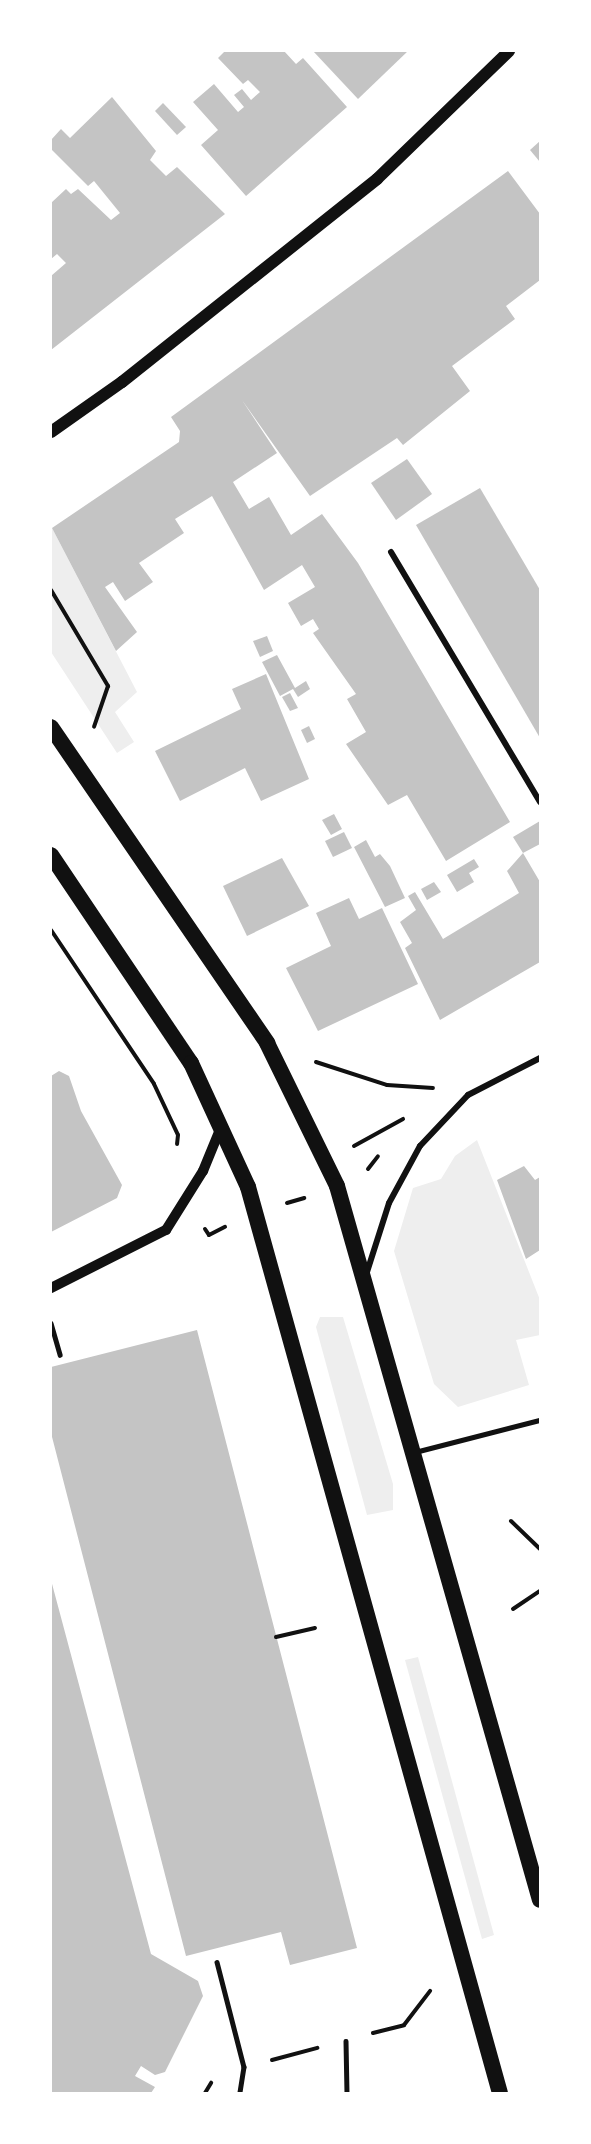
<!DOCTYPE html>
<style>
body{margin:0}
#map{position:relative;width:591px;height:2144px;overflow:hidden;background:#fff;font-family:Karla,sans-serif}
div>[style]{position:absolute}
.green>*{inset:0;background:#eee}
.building>*{inset:0;background:#c4c4c4}
.path>*{height:4px;margin:-2px;padding:0 2px;transform-origin:2px;border-radius:2px;background:#111}
.service>*{height:4.5px;margin:-2.25px;padding:0 2.25px;transform-origin:2.25px;border-radius:2.25px;background:#111}
.minor>*{height:6px;margin:-3px;padding:0 3px;transform-origin:3px;border-radius:3px;background:#111}
.tertiary>*{height:10px;margin:-5px;padding:0 5px;transform-origin:5px;border-radius:5px;background:#111}
.secondary>*{height:12px;margin:-6px;padding:0 6px;transform-origin:6px;border-radius:6px;background:#111}
.trunk>*{height:16px;margin:-8px;padding:0 8px;transform-origin:8px;border-radius:8px;background:#111}
span{translate:-50% -50%;white-space:nowrap;text-align:center;line-height:1.15;-webkit-text-stroke:4.5px #fff;paint-order:stroke}
.frame{position:absolute;inset:0;border:52px solid #fff;pointer-events:none}
</style>
<div id="map">
<div class="green">
<div style="clip-path:polygon(52px 528px,137px 692px,115px 712px,134px 742px,117px 753px,51px 652px)"></div>
<div style="clip-path:polygon(477px 1140px,540px 1300px,540px 1335px,516px 1340px,529px 1385px,458px 1407px,434px 1384px,394px 1251px,413px 1188px,441px 1179px,455px 1156px)"></div>
<div style="clip-path:polygon(320px 1317px,343px 1317px,393px 1484px,393px 1510px,367px 1515px,316px 1327px)"></div>
<div style="clip-path:polygon(418px 1657px,494px 1935px,482px 1939px,405px 1660px)"></div>
</div>
<div class="building">
<div style="clip-path:polygon(225px 51px,284px 51px,296px 64px,303px 58px,347px 107px,246px 196px,201px 145px,218px 130px,193px 102px,214px 84px,238px 112px,244px 107px,234px 95px,242px 89px,251px 100px,260px 92px,248px 80px,243px 84px,218px 58px)"></div>
<div style="clip-path:polygon(313px 51px,408px 51px,358px 99px)"></div>
<div style="clip-path:polygon(112px 97px,156px 151px,150px 160px,166px 176px,177px 167px,225px 214px,51px 350px,51px 276px,66px 263px,57px 254px,51px 259px,51px 203px,66px 189px,71px 194px,78px 189px,111px 220px,120px 213px,94px 181px,88px 186px,51px 149px,51px 140px,61px 129px,70px 138px)"></div>
<div style="clip-path:polygon(163px 103px,186px 127px,177px 135px,155px 111px)"></div>
<div style="clip-path:polygon(540px 141px,540px 162px,530px 150px)"></div>
<div style="clip-path:polygon(508px 171px,540px 214px,540px 280px,506px 306px,515px 319px,452px 366px,470px 391px,403px 445px,397px 438px,310px 496px,242px 400px,277px 453px,233px 482px,249px 509px,269px 497px,291px 535px,322px 514px,358px 563px,510px 822px,446px 861px,407px 795px,388px 805px,346px 744px,366px 732px,347px 699px,356px 694px,313px 633px,319px 629px,313px 619px,301px 626px,288px 603px,315px 587px,302px 565px,264px 590px,212px 496px,175px 519px,184px 533px,139px 563px,153px 582px,125px 601px,113px 582px,105px 587px,137px 632px,116px 651px,52px 528px,179px 442px,180px 431px,171px 417px)"></div>
<div style="clip-path:polygon(407px 459px,432px 494px,396px 520px,371px 483px)"></div>
<div style="clip-path:polygon(480px 488px,540px 590px,540px 738px,416px 525px)"></div>
<div style="clip-path:polygon(267px 636px,273px 651px,260px 657px,253px 641px)"></div>
<div style="clip-path:polygon(277px 655px,295px 688px,306px 681px,310px 689px,298px 697px,293px 689px,280px 696px,262px 662px)"></div>
<div style="clip-path:polygon(266px 674px,309px 779px,261px 801px,245px 768px,180px 801px,155px 751px,241px 709px,232px 689px)"></div>
<div style="clip-path:polygon(290px 693px,298px 708px,290px 711px,282px 697px)"></div>
<div style="clip-path:polygon(309px 726px,315px 739px,307px 743px,301px 730px)"></div>
<div style="clip-path:polygon(334px 814px,342px 829px,331px 835px,322px 820px)"></div>
<div style="clip-path:polygon(540px 821px,540px 844px,523px 853px,513px 837px)"></div>
<div style="clip-path:polygon(344px 832px,352px 848px,333px 857px,325px 841px)"></div>
<div style="clip-path:polygon(366px 840px,375px 857px,380px 854px,390px 866px,405px 898px,385px 907px,354px 847px)"></div>
<div style="clip-path:polygon(523px 853px,540px 882px,540px 962px,440px 1020px,405px 948px,412px 943px,400px 922px,416px 910px,408px 896px,415px 892px,443px 939px,519px 893px,507px 871px)"></div>
<div style="clip-path:polygon(282px 858px,309px 906px,247px 936px,223px 886px)"></div>
<div style="clip-path:polygon(474px 859px,479px 867px,469px 873px,474px 882px,457px 892px,447px 875px)"></div>
<div style="clip-path:polygon(434px 882px,441px 892px,427px 900px,421px 889px)"></div>
<div style="clip-path:polygon(349px 898px,359px 919px,382px 908px,418px 984px,318px 1031px,286px 968px,331px 946px,316px 913px)"></div>
<div style="clip-path:polygon(59px 1071px,69px 1076px,81px 1111px,122px 1185px,117px 1198px,51px 1232px,51px 1076px)"></div>
<div style="clip-path:polygon(524px 1166px,535px 1180px,540px 1177px,540px 1250px,526px 1259px,497px 1180px)"></div>
<div style="clip-path:polygon(197px 1330px,357px 1948px,290px 1965px,281px 1932px,186px 1956px,51px 1433px,51px 1367px)"></div>
<div style="clip-path:polygon(51px 1580px,151px 1954px,198px 1981px,203px 1996px,165px 2072px,155px 2075px,141px 2066px,135px 2076px,155px 2087px,151px 2093px,51px 2093px)"></div>
</div>
<div class="path">
<div style="left:51px;top:590px;width:112px;rotate:59.3deg"></div>
<div style="left:108px;top:686px;width:43px;rotate:108.9deg"></div>
<div style="left:51px;top:930px;width:185px;rotate:56.2deg"></div>
<div style="left:154px;top:1084px;width:56px;rotate:64.8deg"></div>
<div style="left:178px;top:1135px;width:9px;rotate:96deg"></div>
<div style="left:316px;top:1062px;width:75px;rotate:17.9deg"></div>
<div style="left:387px;top:1085px;width:46px;rotate:3.7deg"></div>
<div style="left:354px;top:1146px;width:56px;rotate:-28.9deg"></div>
<div style="left:368px;top:1169px;width:16px;rotate:-52deg"></div>
<div style="left:287px;top:1203px;width:18px;rotate:-16deg"></div>
<div style="left:205px;top:1229px;width:7px;rotate:56deg"></div>
<div style="left:209px;top:1235px;width:18px;rotate:-27deg"></div>
<div style="left:511px;top:1521px;width:40px;rotate:44deg"></div>
<div style="left:513px;top:1609px;width:32px;rotate:-34deg"></div>
<div style="left:276px;top:1637px;width:40px;rotate:-13deg"></div>
<div style="left:373px;top:2033px;width:32px;rotate:-14deg"></div>
<div style="left:404px;top:2025px;width:43px;rotate:-52.6deg"></div>
<div style="left:272px;top:2060px;width:47px;rotate:-14.9deg"></div>
<div style="left:205px;top:2093px;width:12px;rotate:-59deg"></div>
</div>
<div class="service">
<div style="left:51px;top:1323px;width:33px;rotate:74deg"></div>
<div style="left:415px;top:1452px;width:129px;rotate:-14.4deg"></div>
<div style="left:217px;top:1962px;width:108px;rotate:75.6deg"></div>
<div style="left:244px;top:2067px;width:26px;rotate:99deg"></div>
<div style="left:346px;top:2041px;width:52px;rotate:88.9deg"></div>
</div>
<div class="minor">
<div style="left:391px;top:552px;width:291px;rotate:59.2deg"></div>
<div style="left:367px;top:1272px;width:72px;rotate:-72.3deg"></div>
<div style="left:389px;top:1203px;width:65px;rotate:-61.5deg"></div>
<div style="left:420px;top:1146px;width:70px;rotate:-46.7deg"></div>
<div style="left:468px;top:1095px;width:81px;rotate:-27.2deg"></div>
</div>
<div class="tertiary">
<div style="left:51px;top:1288px;width:129px;rotate:-26.8deg"></div>
<div style="left:166px;top:1230px;width:70px;rotate:-57.9deg"></div>
<div style="left:203px;top:1171px;width:42px;rotate:-67.7deg"></div>
</div>
<div class="secondary">
<div style="left:51px;top:432px;width:87px;rotate:-35.2deg"></div>
<div style="left:122px;top:382px;width:326px;rotate:-38.5deg"></div>
<div style="left:377px;top:179px;width:184px;rotate:-44.1deg"></div>
</div>
<div class="trunk">
<div style="left:51px;top:727px;width:383px;rotate:55.6deg"></div>
<div style="left:267px;top:1043px;width:159px;rotate:63.9deg"></div>
<div style="left:337px;top:1186px;width:742px;rotate:74.13deg"></div>
<div style="left:51px;top:855px;width:251px;rotate:56.1deg"></div>
<div style="left:191px;top:1063px;width:136px;rotate:65.3deg"></div>
<div style="left:248px;top:1187px;width:940px;rotate:74.46deg"></div>
</div>
<div class="frame"></div>
</div>
